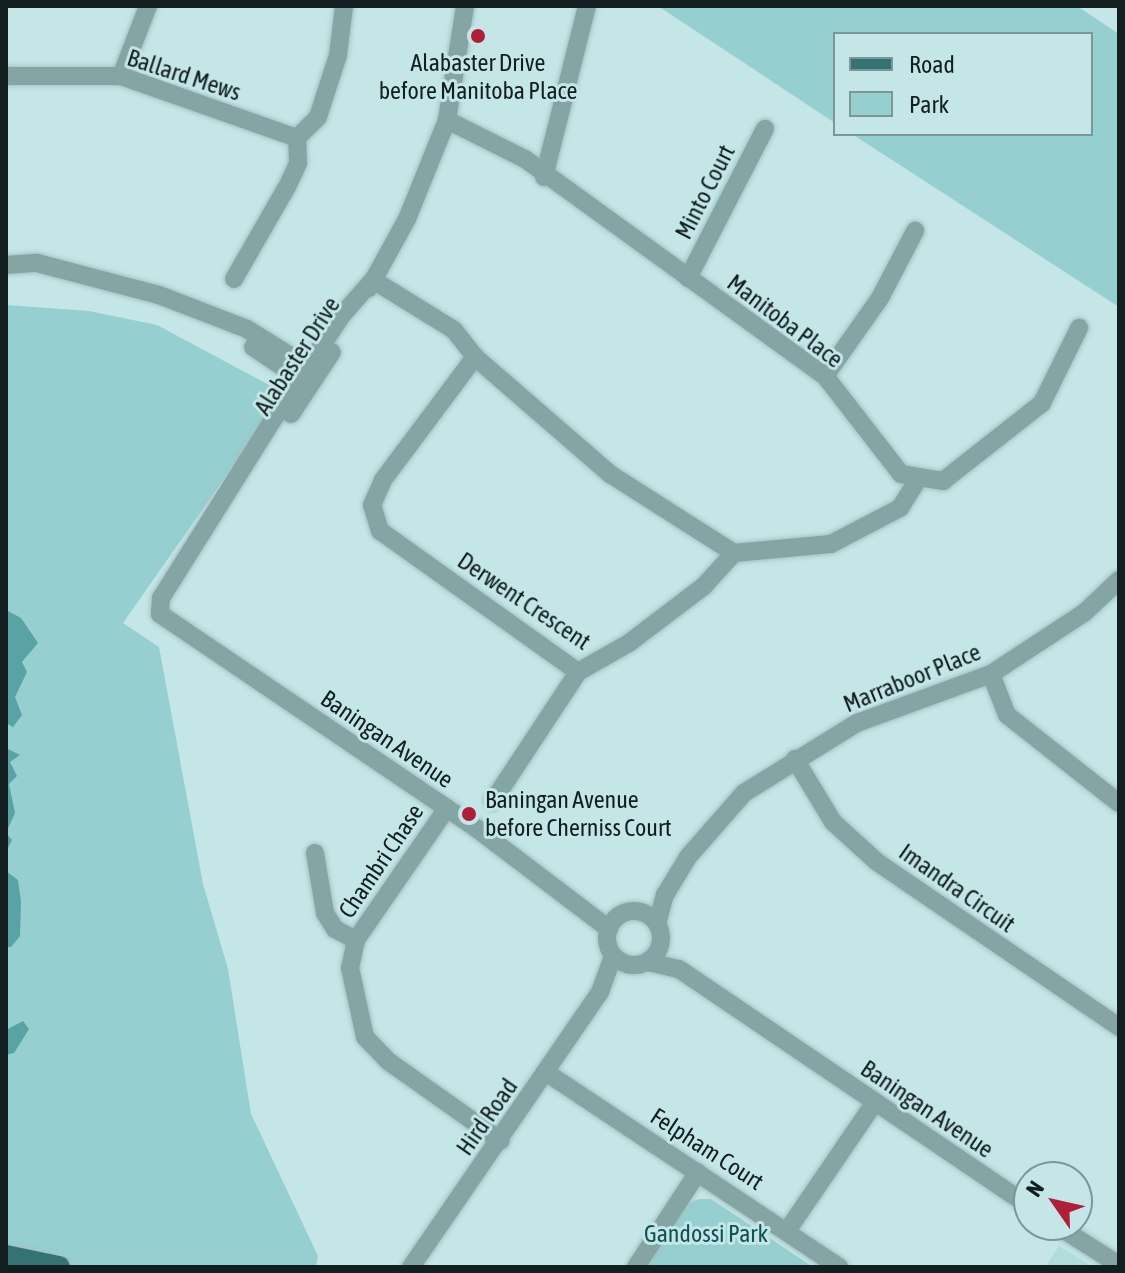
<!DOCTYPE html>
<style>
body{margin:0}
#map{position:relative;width:1125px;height:1273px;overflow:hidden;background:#c4e6e7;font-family:"Asap Condensed",sans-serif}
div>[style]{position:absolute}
.built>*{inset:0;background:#b1dcdc}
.green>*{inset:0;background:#95cfd0}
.water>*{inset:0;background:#59a3a5}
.roads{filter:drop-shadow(0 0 2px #a4c2c3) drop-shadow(0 0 2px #a4c2c3)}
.minor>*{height:18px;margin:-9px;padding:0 9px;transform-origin:9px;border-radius:9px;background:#85a4a4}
.minor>.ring{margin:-9px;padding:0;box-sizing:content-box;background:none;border:18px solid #85a4a4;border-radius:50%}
.major>*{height:22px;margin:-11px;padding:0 11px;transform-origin:11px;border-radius:11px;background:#357273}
.dots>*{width:22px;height:22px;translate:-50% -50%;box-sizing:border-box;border:4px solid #c4e6e7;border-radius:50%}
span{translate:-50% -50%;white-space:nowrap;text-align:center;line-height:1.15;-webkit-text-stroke:6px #c4e6e7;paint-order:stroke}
.poi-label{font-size:24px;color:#121e1f}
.left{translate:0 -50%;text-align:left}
.street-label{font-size:24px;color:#121e1f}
.park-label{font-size:24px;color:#105254}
.frame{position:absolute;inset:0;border:8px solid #121e1f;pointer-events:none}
.legend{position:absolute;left:833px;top:32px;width:260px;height:104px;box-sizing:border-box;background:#c4e6e7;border:2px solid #7d9697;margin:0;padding:10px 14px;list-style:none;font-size:24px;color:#121e1f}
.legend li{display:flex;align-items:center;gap:16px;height:40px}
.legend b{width:40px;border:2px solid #7d9697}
.north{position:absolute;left:1013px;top:1161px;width:80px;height:80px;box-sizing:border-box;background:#c4e6e7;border:2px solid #7d9697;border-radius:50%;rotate:304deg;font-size:22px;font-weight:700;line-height:32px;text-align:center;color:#121e1f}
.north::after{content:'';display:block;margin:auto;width:28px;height:36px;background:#b11e3a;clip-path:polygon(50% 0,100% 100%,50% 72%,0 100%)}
</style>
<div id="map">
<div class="built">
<div style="clip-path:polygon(1059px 1246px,1093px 1267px,1045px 1267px)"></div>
</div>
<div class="green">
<div style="clip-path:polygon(658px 6px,1077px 6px,1119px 34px,1119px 307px,852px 134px,1091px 134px,1091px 34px,835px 34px,835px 123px)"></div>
<div style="clip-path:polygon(6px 305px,89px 311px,157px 325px,284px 393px,123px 623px,159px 647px,203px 884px,228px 969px,251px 1114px,318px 1256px,316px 1267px,39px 1267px,6px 1260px)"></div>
<div style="clip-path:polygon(699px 1199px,711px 1199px,813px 1267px,644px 1267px,687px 1204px)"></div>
</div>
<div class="water">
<div style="clip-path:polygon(6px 610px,21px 618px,38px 643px,22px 662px,27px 672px,15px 697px,22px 715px,13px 727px,6px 723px)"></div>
<div style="clip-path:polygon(6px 748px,20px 755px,10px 762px,17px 776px,9px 784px,15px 813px,6px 833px,12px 840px,6px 852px)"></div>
<div style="clip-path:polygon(6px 871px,18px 880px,21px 902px,20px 936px,11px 947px,6px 947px)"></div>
<div style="clip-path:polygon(23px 1021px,29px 1029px,14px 1053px,6px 1055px,6px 1030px)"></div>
</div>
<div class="roads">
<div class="minor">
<div style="left:6px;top:76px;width:115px"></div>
<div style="left:121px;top:76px;width:187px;rotate:19.4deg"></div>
<div style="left:121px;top:76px;width:75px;rotate:-68.9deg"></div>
<div style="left:447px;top:120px;width:87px;rotate:26.6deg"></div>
<div style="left:525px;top:159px;width:370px;rotate:35.9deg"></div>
<div style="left:825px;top:376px;width:124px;rotate:52.2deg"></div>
<div style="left:901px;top:474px;width:43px;rotate:9.5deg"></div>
<div style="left:943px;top:481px;width:126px;rotate:-38.2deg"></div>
<div style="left:1042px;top:403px;width:84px;rotate:-63.7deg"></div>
<div style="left:544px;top:177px;width:176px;rotate:-75.9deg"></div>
<div style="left:6px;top:265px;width:31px;rotate:-4deg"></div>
<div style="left:37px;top:263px;width:126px;rotate:14.7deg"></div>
<div style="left:159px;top:295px;width:94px;rotate:21.1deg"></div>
<div style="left:247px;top:329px;width:81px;rotate:31.9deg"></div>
<div style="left:688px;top:278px;width:168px;rotate:-62.7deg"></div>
<div style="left:234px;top:279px;width:106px;rotate:-60.1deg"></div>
<div style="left:287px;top:187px;width:26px;rotate:-65deg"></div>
<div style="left:298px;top:163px;width:25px;rotate:-92deg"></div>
<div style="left:297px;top:138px;width:30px;rotate:-45deg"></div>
<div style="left:318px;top:117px;width:65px;rotate:-72.1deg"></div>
<div style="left:338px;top:55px;width:49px;rotate:-83deg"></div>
<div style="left:373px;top:280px;width:95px;rotate:31.7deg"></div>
<div style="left:454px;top:330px;width:34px;rotate:52deg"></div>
<div style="left:475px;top:357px;width:179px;rotate:40.9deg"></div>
<div style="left:610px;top:474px;width:147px;rotate:32.5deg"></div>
<div style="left:734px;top:553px;width:45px;rotate:132.3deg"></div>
<div style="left:704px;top:586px;width:94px;rotate:142.8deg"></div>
<div style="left:629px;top:643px;width:59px;rotate:150.4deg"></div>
<div style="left:578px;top:672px;width:243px;rotate:-144.5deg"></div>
<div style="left:380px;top:531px;width:27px;rotate:-107deg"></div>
<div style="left:372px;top:505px;width:27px;rotate:-66deg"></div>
<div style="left:383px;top:480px;width:154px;rotate:-53.2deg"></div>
<div style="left:373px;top:280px;width:47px;rotate:131.5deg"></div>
<div style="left:342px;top:315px;width:123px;rotate:123.4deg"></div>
<div style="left:274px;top:418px;width:213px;rotate:122.1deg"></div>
<div style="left:161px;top:598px;width:16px;rotate:94deg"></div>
<div style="left:160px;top:614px;width:382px;rotate:34.1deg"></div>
<div style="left:476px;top:828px;width:167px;rotate:37.2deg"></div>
<div style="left:369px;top:288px;width:79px;rotate:-61.2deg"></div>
<div style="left:407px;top:219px;width:107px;rotate:-68deg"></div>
<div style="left:447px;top:120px;width:115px;rotate:-81deg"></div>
<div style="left:253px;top:347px;width:66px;rotate:33.9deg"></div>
<div style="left:825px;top:376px;width:95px;rotate:-54.8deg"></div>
<div style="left:880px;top:298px;width:76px;rotate:-62.4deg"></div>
<div style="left:291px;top:414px;width:74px;rotate:-56.5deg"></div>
<div style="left:734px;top:553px;width:97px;rotate:-5.3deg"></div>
<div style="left:831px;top:544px;width:78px;rotate:-27.6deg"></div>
<div style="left:900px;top:508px;width:36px;rotate:-58deg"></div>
<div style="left:991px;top:674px;width:44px;rotate:68.7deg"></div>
<div style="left:1007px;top:715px;width:142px;rotate:38.2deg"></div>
<div style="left:795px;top:759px;width:74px;rotate:58.9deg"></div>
<div style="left:833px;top:822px;width:59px;rotate:42.3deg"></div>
<div style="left:877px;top:862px;width:293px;rotate:34.3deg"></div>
<div style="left:493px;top:801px;width:154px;rotate:-56.6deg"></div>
<div style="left:447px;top:808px;width:160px;rotate:124.6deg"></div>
<div style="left:356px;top:940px;width:29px;rotate:102deg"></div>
<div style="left:350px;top:968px;width:71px;rotate:77.7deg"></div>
<div style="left:365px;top:1037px;width:33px;rotate:46deg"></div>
<div style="left:388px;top:1061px;width:138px;rotate:35.3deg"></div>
<div style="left:315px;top:853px;width:61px;rotate:80.5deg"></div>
<div style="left:325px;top:913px;width:19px;rotate:58deg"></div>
<div style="left:335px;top:929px;width:24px;rotate:28deg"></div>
<div class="ring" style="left:607px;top:911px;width:36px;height:36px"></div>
<div style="left:657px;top:924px;width:30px;rotate:-75deg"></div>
<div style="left:665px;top:895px;width:44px;rotate:-58.8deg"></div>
<div style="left:688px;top:857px;width:85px;rotate:-48.8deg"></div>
<div style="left:744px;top:793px;width:133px;rotate:-31.8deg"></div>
<div style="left:857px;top:723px;width:143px;rotate:-20.1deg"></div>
<div style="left:991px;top:674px;width:111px;rotate:-33.3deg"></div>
<div style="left:1084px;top:613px;width:48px;rotate:-43.3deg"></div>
<div style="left:648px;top:962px;width:32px;rotate:13deg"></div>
<div style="left:679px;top:969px;width:423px;rotate:34.1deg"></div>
<div style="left:547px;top:1073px;width:351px;rotate:33.6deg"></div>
<div style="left:1056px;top:1225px;width:75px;rotate:32.4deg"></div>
<div style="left:787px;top:1231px;width:156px;rotate:-55.7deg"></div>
<div style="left:411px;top:1267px;width:334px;rotate:-55.5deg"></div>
<div style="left:600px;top:992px;width:38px;rotate:-70deg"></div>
<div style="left:636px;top:1267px;width:113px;rotate:-56.9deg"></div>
</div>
<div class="major">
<div style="left:6px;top:1256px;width:54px;rotate:11.7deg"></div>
</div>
</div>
<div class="dots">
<div style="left:478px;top:36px;background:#b11e3a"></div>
<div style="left:469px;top:814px;background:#b11e3a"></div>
</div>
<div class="poi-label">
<span style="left:478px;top:77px">Alabaster Drive<br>before Manitoba Place</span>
<span class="left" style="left:485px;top:814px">Baningan Avenue<br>before Cherniss Court</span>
</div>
<div class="street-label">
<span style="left:184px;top:75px;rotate:18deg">Ballard Mews</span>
<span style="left:705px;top:192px;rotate:-63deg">Minto Court</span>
<span style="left:785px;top:321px;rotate:37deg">Manitoba Place</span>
<span style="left:297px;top:356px;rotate:-57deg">Alabaster Drive</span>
<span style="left:524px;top:601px;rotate:34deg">Derwent Crescent</span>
<span style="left:912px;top:678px;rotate:-22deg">Marraboor Place</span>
<span style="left:387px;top:739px;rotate:34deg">Baningan Avenue</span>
<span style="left:381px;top:861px;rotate:-56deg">Chambri Chase</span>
<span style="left:957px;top:888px;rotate:35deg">Imandra Circuit</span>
<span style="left:927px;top:1109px;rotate:34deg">Baningan Avenue</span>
<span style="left:487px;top:1117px;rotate:-55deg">Hird Road</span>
<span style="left:707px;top:1149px;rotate:33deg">Felpham Court</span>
</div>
<div class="park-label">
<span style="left:706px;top:1234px">Gandossi Park</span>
</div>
<div class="frame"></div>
<ul class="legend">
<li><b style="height:10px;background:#357273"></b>Road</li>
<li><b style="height:22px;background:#95cfd0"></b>Park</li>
</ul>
<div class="north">N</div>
</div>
